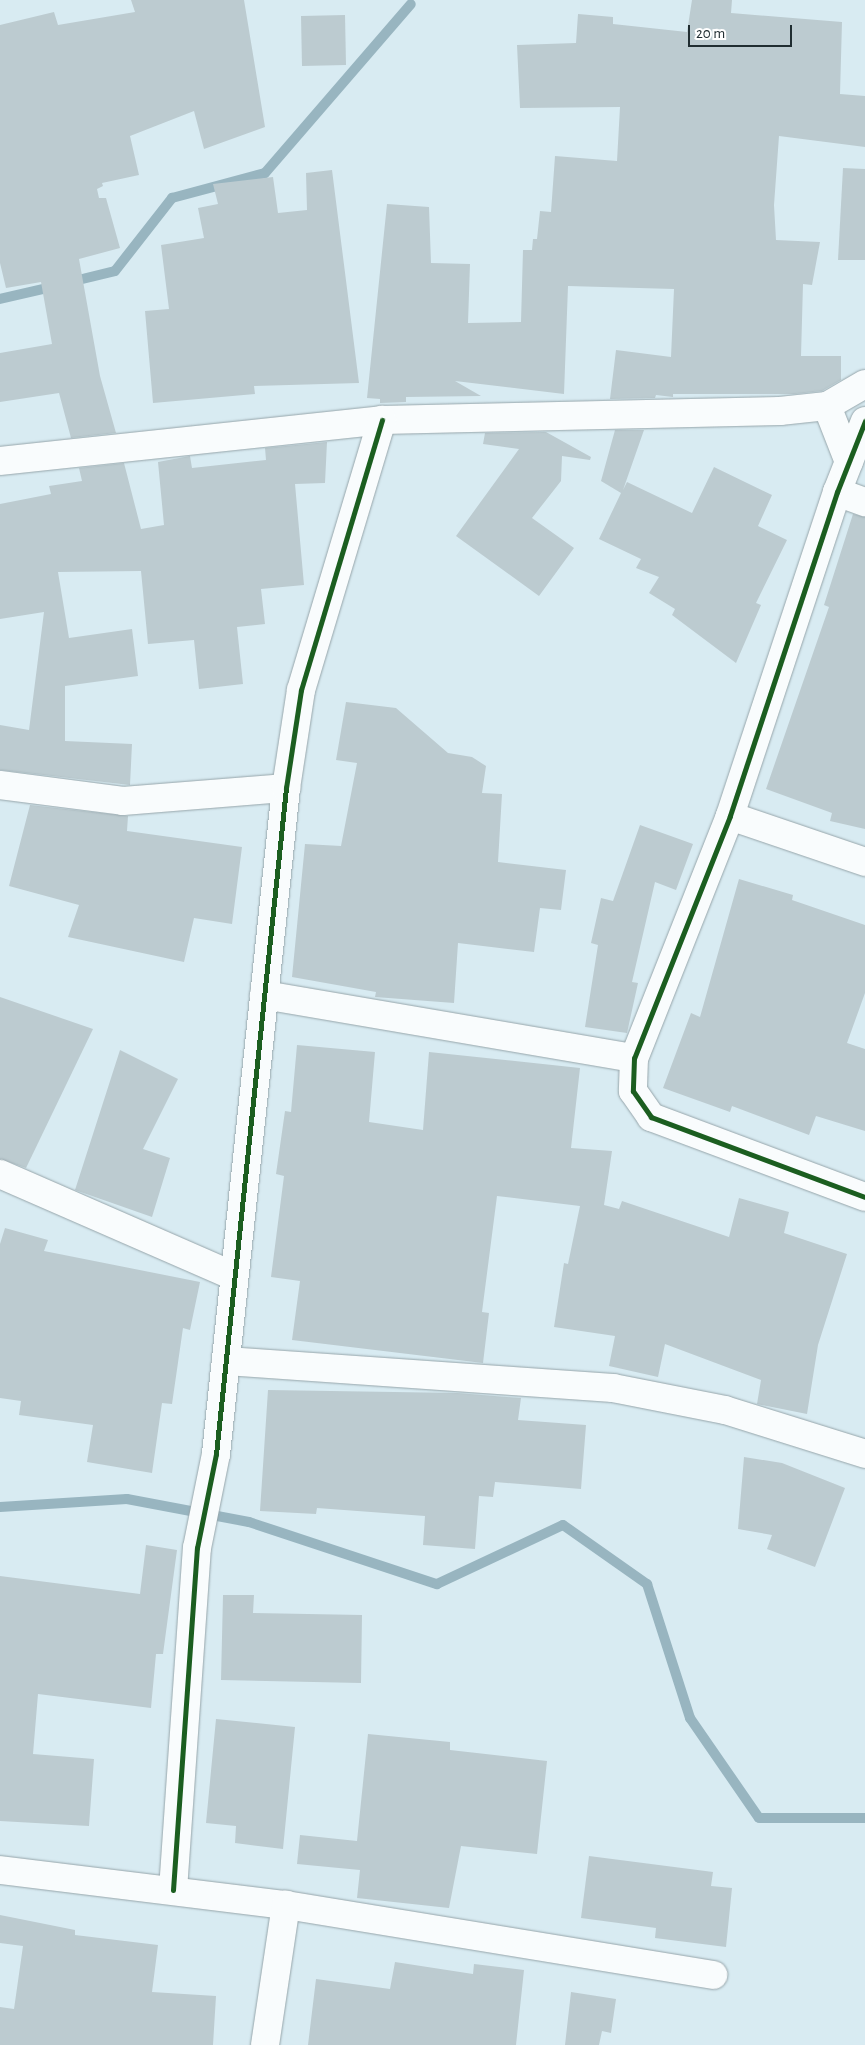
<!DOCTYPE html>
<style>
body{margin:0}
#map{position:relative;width:865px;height:2045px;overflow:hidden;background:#d8ebf2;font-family:"Alegreya Sans",sans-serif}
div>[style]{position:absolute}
.stream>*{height:10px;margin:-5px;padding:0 5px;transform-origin:5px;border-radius:5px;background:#98b5c0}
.building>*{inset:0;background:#bccbd0}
.roads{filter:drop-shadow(0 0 1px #96a5aa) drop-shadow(0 0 1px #96a5aa)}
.street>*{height:28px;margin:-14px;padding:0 14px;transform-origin:14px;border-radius:14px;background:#f9fcfd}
.cycleway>*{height:5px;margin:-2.5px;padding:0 2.5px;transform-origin:2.5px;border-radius:2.5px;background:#1b5e20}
span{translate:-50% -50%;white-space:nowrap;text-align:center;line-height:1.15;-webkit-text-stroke:5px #fff;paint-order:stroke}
.scale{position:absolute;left:688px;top:25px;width:104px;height:22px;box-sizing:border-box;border:2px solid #202d31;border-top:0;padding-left:6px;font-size:15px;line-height:18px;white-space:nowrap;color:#202d31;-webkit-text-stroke:4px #fff;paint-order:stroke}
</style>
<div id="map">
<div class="stream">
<div style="left:70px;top:282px;width:46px;rotate:-13.7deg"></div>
<div style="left:115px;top:271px;width:93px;rotate:-52deg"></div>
<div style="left:172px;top:198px;width:96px;rotate:-15deg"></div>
<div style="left:265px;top:173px;width:223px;rotate:-49.2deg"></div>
<div style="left:0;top:299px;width:57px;rotate:-13.1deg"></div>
<div style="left:0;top:1507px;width:127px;rotate:-3.6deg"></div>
<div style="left:127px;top:1499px;width:124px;rotate:10.7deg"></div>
<div style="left:249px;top:1522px;width:198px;rotate:18.3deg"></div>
<div style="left:437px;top:1584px;width:139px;rotate:-25.1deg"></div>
<div style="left:563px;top:1525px;width:103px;rotate:35.1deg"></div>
<div style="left:647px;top:1584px;width:141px;rotate:72.2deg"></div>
<div style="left:690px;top:1718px;width:121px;rotate:55.4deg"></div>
<div style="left:759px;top:1818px;width:106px"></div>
</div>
<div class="building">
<div style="clip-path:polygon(131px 0,244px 0,265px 127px,204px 149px,194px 111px,130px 136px,139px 175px,102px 183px,103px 186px,97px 189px,99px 198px,106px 198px,120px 248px,79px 259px,100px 376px,116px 433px,71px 438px,59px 393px,0 402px,0 353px,52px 344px,41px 282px,6px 288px,0 263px,0 25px,54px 12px,58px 25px,135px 12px)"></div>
<div style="clip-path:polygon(692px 0,732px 0,731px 13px,842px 22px,840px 94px,865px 96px,865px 147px,779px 136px,774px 205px,776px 240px,820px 242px,812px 285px,803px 284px,801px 356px,841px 356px,841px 380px,822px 391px,795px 394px,673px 394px,673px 397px,656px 395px,655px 398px,610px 399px,616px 350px,671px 357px,674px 289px,568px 286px,564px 394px,455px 381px,481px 396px,406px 397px,406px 402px,380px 403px,380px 399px,367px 398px,387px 204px,429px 207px,431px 263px,470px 264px,468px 323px,521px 322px,523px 250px,532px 250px,533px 239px,537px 239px,540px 211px,551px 212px,555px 156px,617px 161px,620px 107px,520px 108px,517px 45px,576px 43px,578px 14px,613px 17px,613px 24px,687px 32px)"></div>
<div style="clip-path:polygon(345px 15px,346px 65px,302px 66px,301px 16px)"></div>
<div style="clip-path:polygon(843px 168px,865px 169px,865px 260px,838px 260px)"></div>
<div style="clip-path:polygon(332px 170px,359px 383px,254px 386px,255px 394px,153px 403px,145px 311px,169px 309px,161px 245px,204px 238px,198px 208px,218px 204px,213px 184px,273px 177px,278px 213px,307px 210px,306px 173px)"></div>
<div style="clip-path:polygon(615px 430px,644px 430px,623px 490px,627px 482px,692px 513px,714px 467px,772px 495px,758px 526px,787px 540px,756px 603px,761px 605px,736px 663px,672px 615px,675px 609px,649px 593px,659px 577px,636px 568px,641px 559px,599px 539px,621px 493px,601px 481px)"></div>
<div style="clip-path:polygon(546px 432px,591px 457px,590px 460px,562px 456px,561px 481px,532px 518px,574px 548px,539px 596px,456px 536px,519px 449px,483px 444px,485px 433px)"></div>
<div style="clip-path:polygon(327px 442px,325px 483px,295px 484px,304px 585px,261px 589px,265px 624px,237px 627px,243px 684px,199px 689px,194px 640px,148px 644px,141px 571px,58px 572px,69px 638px,132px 629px,138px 676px,65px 686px,65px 741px,132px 744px,130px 785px,0 770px,0 725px,29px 730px,44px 612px,0 619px,0 504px,51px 494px,49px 486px,82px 481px,79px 468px,124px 463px,141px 529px,164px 525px,158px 462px,190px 456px,192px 468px,266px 460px,265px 448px)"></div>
<div style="clip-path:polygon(853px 514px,865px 517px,865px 829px,830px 821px,832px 813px,766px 789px,829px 607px,824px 605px)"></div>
<div style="clip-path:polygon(346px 702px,396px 708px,448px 753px,472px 757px,486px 766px,482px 793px,502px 794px,498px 862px,566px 870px,561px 910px,540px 908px,534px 952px,458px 943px,454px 1003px,375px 997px,376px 992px,292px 977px,305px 844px,341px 846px,357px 763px,336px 760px)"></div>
<div style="clip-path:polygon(30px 805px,128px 816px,127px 831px,242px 847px,232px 924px,194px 918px,184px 962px,68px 937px,79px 905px,9px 886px)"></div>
<div style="clip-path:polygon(640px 825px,693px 844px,676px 890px,655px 882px,632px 982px,638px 983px,627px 1033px,585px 1027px,598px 945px,591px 943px,601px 898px,613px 901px)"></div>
<div style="clip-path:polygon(739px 879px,793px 895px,792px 900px,865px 925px,865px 993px,847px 1043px,865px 1049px,865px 1131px,816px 1116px,809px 1135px,732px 1106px,730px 1112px,663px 1088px,691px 1013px,700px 1017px)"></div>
<div style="clip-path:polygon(0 997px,93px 1029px,26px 1168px,0 1159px)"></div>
<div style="clip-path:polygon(297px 1045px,375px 1052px,369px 1122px,423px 1130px,429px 1052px,580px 1068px,571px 1148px,612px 1151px,604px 1205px,619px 1209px,622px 1201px,729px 1237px,739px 1198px,789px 1212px,784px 1233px,847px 1254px,818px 1345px,807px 1414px,757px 1404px,761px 1380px,665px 1344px,658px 1377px,609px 1366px,615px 1336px,554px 1327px,564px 1263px,568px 1264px,580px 1206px,497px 1196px,482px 1312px,489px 1313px,483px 1363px,292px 1340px,300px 1281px,271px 1277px,284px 1176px,276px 1174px,285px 1111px,291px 1112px)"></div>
<div style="clip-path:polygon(120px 1050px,178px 1079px,143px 1149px,170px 1158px,152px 1217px,75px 1190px)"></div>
<div style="clip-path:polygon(5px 1228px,48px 1240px,44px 1251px,200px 1282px,190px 1330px,183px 1328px,172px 1404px,162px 1403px,152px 1473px,87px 1462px,93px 1425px,19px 1415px,21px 1401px,0 1398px,0 1244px)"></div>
<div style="clip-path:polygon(268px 1390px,457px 1393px,521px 1398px,518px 1420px,586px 1425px,581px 1489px,495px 1482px,493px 1497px,479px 1496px,475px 1549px,423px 1545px,425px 1516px,317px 1508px,316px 1514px,260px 1511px)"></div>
<div style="clip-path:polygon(744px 1457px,782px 1463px,845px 1488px,815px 1567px,767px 1549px,772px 1535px,738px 1529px)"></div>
<div style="clip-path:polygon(146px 1545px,177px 1550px,163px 1654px,156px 1654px,151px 1708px,38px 1694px,33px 1754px,94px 1759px,89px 1826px,0 1821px,0 1576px,140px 1594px)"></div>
<div style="clip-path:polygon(223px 1595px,254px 1595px,253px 1613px,362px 1615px,361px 1683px,221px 1680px)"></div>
<div style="clip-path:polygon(216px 1719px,295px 1727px,283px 1849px,235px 1843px,236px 1826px,206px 1823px)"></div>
<div style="clip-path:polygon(368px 1734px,450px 1742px,450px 1750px,547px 1761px,537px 1854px,461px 1846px,449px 1908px,357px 1898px,360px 1870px,297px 1864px,300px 1835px,357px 1841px)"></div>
<div style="clip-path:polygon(589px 1856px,713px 1872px,711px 1886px,732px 1888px,726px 1947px,655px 1938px,656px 1928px,581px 1918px)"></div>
<div style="clip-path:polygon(0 1915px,75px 1930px,75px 1935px,158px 1945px,152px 1992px,216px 1996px,213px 2045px,0 2045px,0 2007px,14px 2009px,23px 1946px,0 1943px)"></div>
<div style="clip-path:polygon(395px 1962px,473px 1974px,474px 1964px,524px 1970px,516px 2045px,308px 2045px,316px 1979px,390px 1989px)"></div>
<div style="clip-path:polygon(571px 1992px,616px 1999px,611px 2033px,602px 2031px,599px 2045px,565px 2045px)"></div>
</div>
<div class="roads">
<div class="street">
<div style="left:827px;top:406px;width:60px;rotate:68.6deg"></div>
<div style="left:865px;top:421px;width:76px;rotate:111.5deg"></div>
<div style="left:837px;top:492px;width:341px;rotate:108.3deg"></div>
<div style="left:730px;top:816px;width:260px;rotate:111.6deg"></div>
<div style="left:634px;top:1058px;width:33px;rotate:92deg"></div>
<div style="left:633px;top:1091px;width:32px;rotate:55deg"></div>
<div style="left:651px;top:1117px;width:228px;rotate:20.5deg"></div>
<div style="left:0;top:461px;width:384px;rotate:-6.1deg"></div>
<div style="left:382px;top:420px;width:398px;rotate:-1.3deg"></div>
<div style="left:780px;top:411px;width:47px;rotate:-6.1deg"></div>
<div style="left:827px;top:406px;width:44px;rotate:-30.1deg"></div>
<div style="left:837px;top:492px;width:30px;rotate:20deg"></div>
<div style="left:0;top:785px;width:124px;rotate:7.4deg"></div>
<div style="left:123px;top:801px;width:164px;rotate:-4.6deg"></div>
<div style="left:730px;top:816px;width:143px;rotate:18.8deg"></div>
<div style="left:264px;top:995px;width:375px;rotate:9.7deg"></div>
<div style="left:0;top:1174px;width:255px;rotate:23.6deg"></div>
<div style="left:226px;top:1361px;width:388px;rotate:4deg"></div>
<div style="left:613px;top:1388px;width:114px;rotate:11.1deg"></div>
<div style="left:725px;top:1410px;width:147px;rotate:17.4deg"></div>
<div style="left:0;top:1870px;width:288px;rotate:7deg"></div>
<div style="left:286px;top:1905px;width:433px;rotate:9.3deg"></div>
<div style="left:173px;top:1890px;width:343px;rotate:-86deg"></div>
<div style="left:197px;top:1548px;width:96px;rotate:-78.6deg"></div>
<div style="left:216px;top:1454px;width:670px;rotate:-84deg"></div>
<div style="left:286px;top:788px;width:99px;rotate:-81.3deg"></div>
<div style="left:301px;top:690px;width:282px;rotate:-73.3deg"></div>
<div style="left:265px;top:2045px;width:142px;rotate:-81.5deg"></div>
</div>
</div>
<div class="cycleway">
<div style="left:865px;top:421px;width:76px;rotate:111.5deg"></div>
<div style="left:837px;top:492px;width:341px;rotate:108.3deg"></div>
<div style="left:730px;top:816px;width:260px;rotate:111.6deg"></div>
<div style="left:634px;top:1058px;width:33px;rotate:92deg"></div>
<div style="left:633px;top:1091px;width:32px;rotate:55deg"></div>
<div style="left:651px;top:1117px;width:228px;rotate:20.5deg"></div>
<div style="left:173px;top:1890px;width:343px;rotate:-86deg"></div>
<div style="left:197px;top:1548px;width:96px;rotate:-78.6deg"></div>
<div style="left:216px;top:1454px;width:670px;rotate:-84deg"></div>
<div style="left:286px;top:788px;width:99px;rotate:-81.3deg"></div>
<div style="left:301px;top:690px;width:282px;rotate:-73.3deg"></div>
</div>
<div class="scale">20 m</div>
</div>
